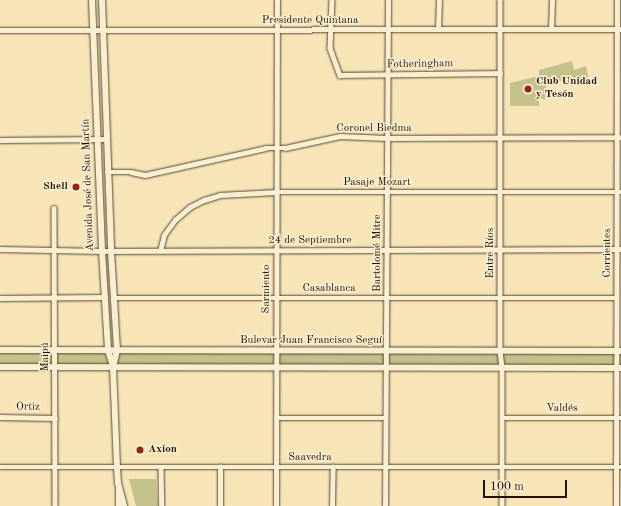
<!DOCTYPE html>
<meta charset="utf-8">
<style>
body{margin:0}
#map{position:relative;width:621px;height:506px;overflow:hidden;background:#f7e5b8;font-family:"Old Standard TT",serif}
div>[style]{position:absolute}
.green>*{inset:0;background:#c4c28a}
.roads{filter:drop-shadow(0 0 1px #564732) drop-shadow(0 0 1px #564732)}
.street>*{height:4.5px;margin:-2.25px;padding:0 2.25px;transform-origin:2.25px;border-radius:2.25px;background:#faeed1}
.secondary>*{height:6px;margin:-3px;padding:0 3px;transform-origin:3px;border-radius:3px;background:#faeed1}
.dots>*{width:11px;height:11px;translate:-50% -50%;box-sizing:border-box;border:2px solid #faeed1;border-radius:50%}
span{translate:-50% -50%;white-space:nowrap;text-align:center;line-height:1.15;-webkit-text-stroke:3px #faeed1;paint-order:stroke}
.street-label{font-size:11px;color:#211205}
.poi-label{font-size:11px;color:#211205;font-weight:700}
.left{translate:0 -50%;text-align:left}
.right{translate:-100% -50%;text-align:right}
.scale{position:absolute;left:483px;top:480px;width:84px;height:18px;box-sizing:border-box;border:2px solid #211205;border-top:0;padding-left:5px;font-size:12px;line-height:14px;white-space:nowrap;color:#211205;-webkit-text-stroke:3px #faeed1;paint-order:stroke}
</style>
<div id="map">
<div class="green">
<div style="clip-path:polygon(572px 61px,574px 70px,586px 66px,589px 80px,567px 85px,565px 80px,546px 84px,546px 99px,539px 99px,539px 106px,510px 106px,510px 83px,539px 76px,539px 70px)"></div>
<div style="clip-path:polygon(0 350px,621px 351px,621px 368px,0 367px)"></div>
<div style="clip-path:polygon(129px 479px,156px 479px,158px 506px,136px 506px)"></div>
</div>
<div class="roads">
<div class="street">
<div style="left:332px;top:0;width:48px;rotate:92.4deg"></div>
<div style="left:330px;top:48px;width:29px;rotate:70deg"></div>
<div style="left:340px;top:75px;width:160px;rotate:-0.7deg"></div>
<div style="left:500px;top:0;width:351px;rotate:90deg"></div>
<div style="left:500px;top:351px;width:17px;rotate:83deg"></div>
<div style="left:502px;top:368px;width:138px;rotate:90deg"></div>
<div style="left:438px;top:29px;width:29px;rotate:-88deg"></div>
<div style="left:551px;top:29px;width:29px;rotate:-88deg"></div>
<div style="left:0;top:30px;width:621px;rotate:-0.09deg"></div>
<div style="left:0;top:140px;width:106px;rotate:-0.5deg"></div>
<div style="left:107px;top:172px;width:24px"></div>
<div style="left:131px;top:172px;width:14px;rotate:12deg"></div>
<div style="left:145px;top:175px;width:124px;rotate:-12.6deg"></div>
<div style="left:266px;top:148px;width:19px"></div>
<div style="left:285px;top:148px;width:56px;rotate:-12.3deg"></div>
<div style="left:340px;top:136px;width:47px;rotate:2.4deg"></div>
<div style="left:387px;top:138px;width:234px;rotate:-0.2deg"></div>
<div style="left:54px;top:208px;width:298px;rotate:89.8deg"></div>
<div style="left:0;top:249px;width:102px;rotate:1.1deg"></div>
<div style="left:102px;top:251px;width:519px;rotate:-0.22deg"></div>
<div style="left:160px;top:251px;width:16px;rotate:-76deg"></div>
<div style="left:164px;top:235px;width:19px;rotate:-54deg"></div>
<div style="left:175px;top:220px;width:20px;rotate:-41deg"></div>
<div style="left:190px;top:207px;width:16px;rotate:-27deg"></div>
<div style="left:204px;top:200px;width:17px;rotate:-17deg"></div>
<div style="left:220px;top:195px;width:56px;rotate:-3.1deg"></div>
<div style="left:276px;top:192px;width:345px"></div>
<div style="left:0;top:298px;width:105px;rotate:-0.5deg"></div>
<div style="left:114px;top:298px;width:503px"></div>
<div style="left:0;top:417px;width:55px;rotate:1deg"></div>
<div style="left:276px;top:418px;width:109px"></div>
<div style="left:502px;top:418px;width:119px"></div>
<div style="left:0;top:467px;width:621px"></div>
<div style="left:161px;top:467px;width:39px;rotate:89deg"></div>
<div style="left:118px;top:506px;width:16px;rotate:-90deg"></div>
<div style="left:220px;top:506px;width:39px;rotate:-90deg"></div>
<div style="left:276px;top:506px;width:506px;rotate:-89.89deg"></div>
<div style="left:332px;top:506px;width:39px;rotate:-89deg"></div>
<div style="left:385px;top:506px;width:506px;rotate:-89.66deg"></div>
<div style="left:616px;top:506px;width:506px;rotate:-89.89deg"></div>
</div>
<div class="secondary">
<div style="left:92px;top:0;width:251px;rotate:87.7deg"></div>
<div style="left:102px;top:251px;width:99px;rotate:86.5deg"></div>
<div style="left:108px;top:350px;width:17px;rotate:73deg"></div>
<div style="left:102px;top:0;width:251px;rotate:87.9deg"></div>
<div style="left:111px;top:251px;width:99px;rotate:86.5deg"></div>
<div style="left:117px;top:350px;width:17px;rotate:103deg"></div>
<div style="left:113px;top:367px;width:101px;rotate:87.7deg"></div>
<div style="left:117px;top:468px;width:15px;rotate:86deg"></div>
<div style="left:118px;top:483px;width:24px;rotate:75deg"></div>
<div style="left:0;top:350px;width:621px;rotate:0.09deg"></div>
<div style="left:0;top:367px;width:621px;rotate:0.09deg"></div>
</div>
</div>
<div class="dots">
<div style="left:528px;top:89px;background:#8f2418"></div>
<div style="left:76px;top:187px;background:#8f2418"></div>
<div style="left:140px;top:450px;background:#8f2418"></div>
</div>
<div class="street-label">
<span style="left:310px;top:21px">Presidente Quintana</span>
<span style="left:420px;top:65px;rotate:-1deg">Fotheringham</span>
<span style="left:374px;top:129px">Coronel Biedma</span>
<span style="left:377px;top:183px">Pasaje Mozart</span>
<span style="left:89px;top:185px;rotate:-92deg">Avenida José de San Martín</span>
<span style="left:310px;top:241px">24 de Septiembre</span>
<span style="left:378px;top:253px;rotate:-90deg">Bartolomé Mitre</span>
<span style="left:491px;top:253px;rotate:-90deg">Entre Ríos</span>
<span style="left:608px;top:253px;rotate:-90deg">Corrientes</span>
<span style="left:267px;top:289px;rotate:-90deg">Sarmiento</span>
<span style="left:329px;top:289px">Casablanca</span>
<span style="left:311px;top:341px">Bulevar Juan Francisco Seguí</span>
<span style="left:46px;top:357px;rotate:-90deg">Maipú</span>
<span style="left:28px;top:408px;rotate:1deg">Ortiz</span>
<span style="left:562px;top:409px">Valdés</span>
<span style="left:310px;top:458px">Saavedra</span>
</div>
<div class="poi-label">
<span class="left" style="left:536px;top:89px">Club Unidad<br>y Tesón</span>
<span class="right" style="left:68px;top:187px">Shell</span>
<span class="left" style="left:148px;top:450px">Axion</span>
</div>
<div class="scale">100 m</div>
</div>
